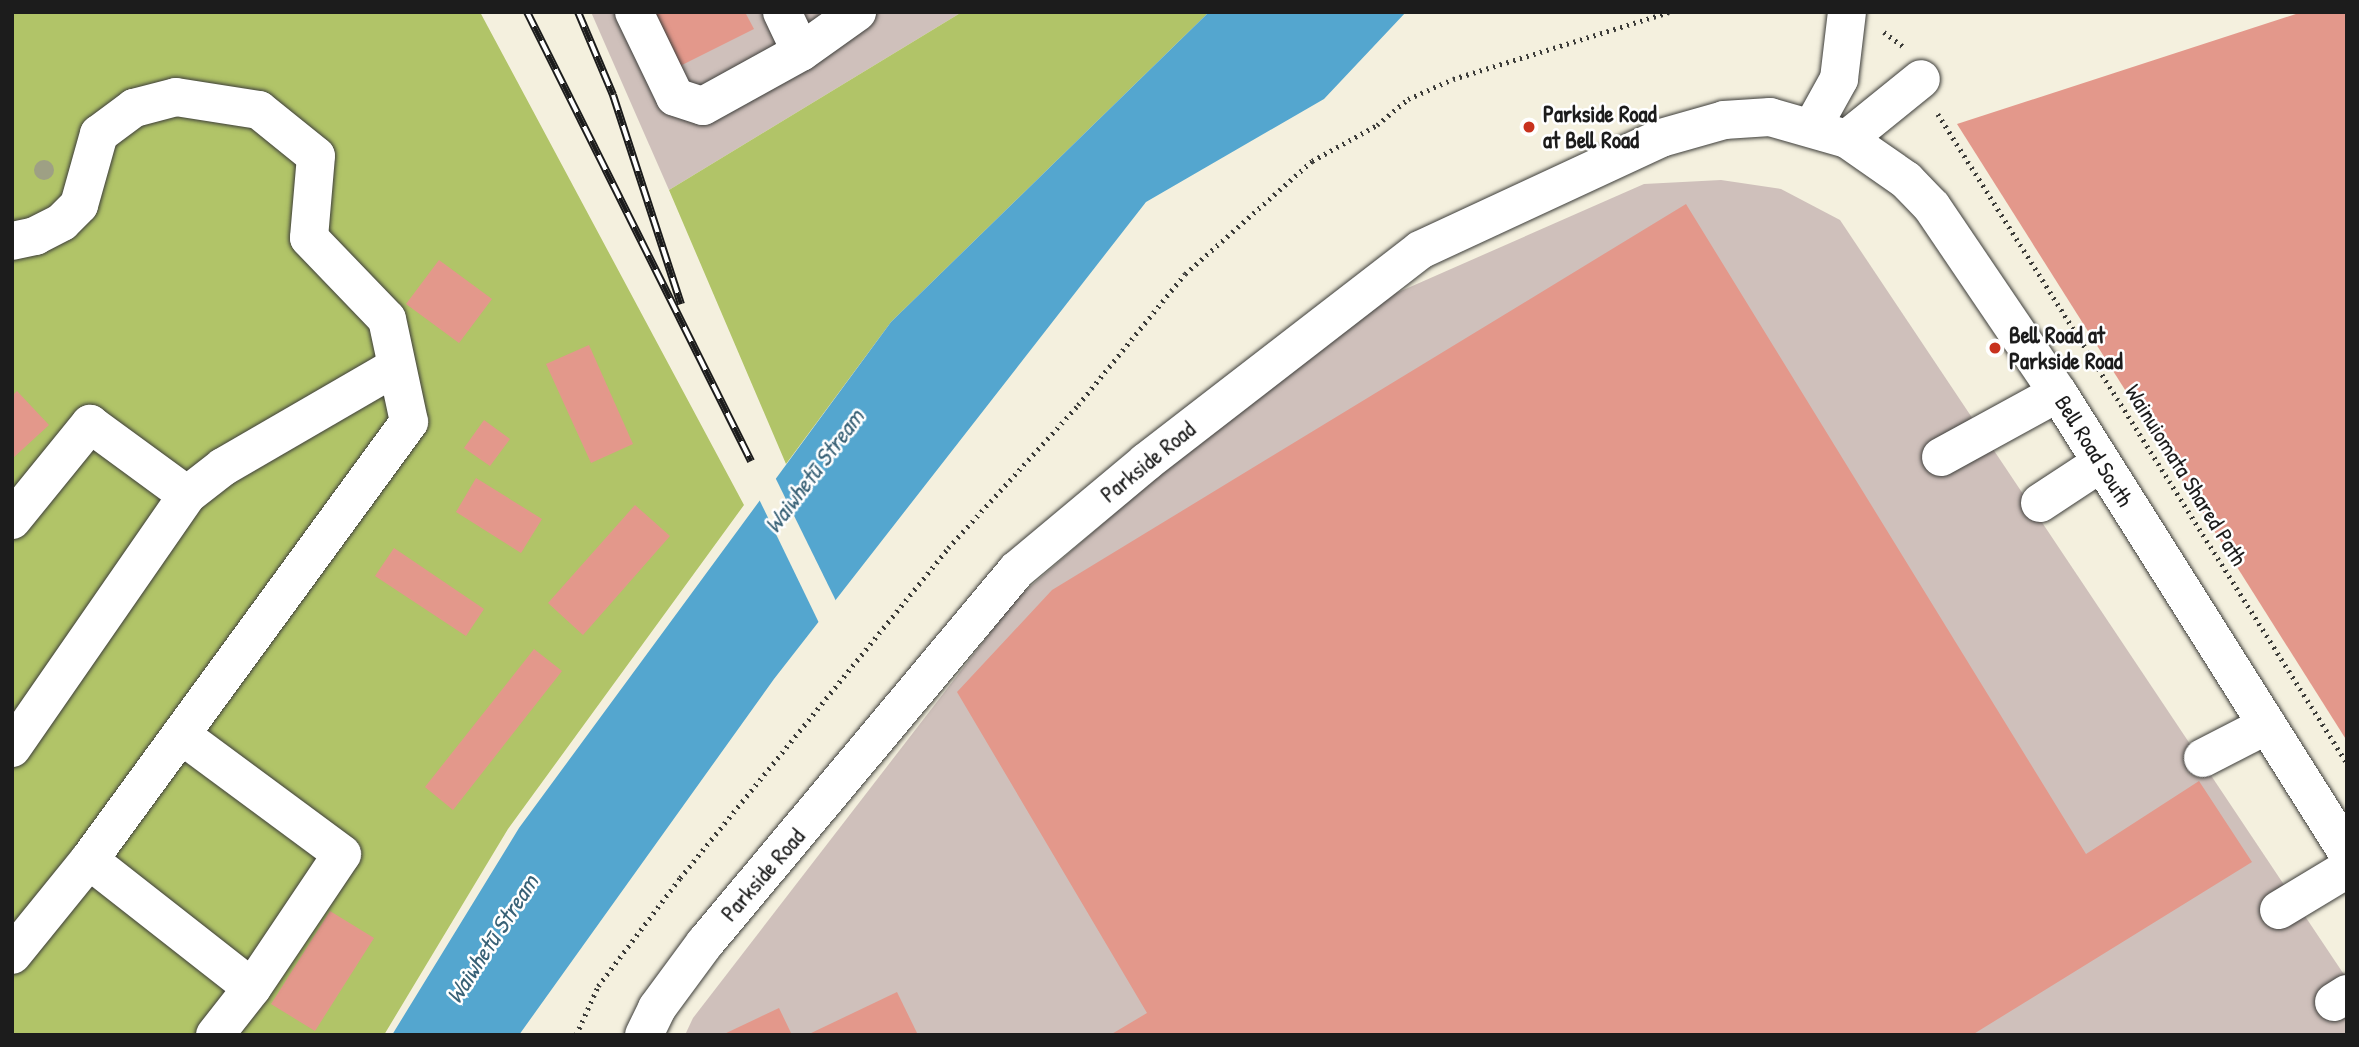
<!DOCTYPE html>
<meta charset="utf-8">
<style>
body{margin:0}
#map{position:relative;width:2359px;height:1047px;overflow:hidden;background:#f4f0de;font-family:"Patrick Hand",sans-serif}
div>[style]{position:absolute}
.industrial>*{inset:0;background:#cfc0bb}
.green>*{inset:0;background:#b1c468}
.water>*{inset:0;background:#54a6cf}
.pier>*{inset:0;background:#f4f0de}
.building>*{inset:0;background:#e3988b}
.path>*{height:4.5px;margin-top:-2.25px;transform-origin:0;background:repeating-linear-gradient(90deg,#3c3c39 0 2px,transparent 0 7px)}
.roads{filter:drop-shadow(0 0 2px #3c3c39) drop-shadow(0 0 2px #3c3c39)}
.minor>*{height:38px;margin:-19px;padding:0 19px;transform-origin:19px;border-radius:19px;background:#fff}
.major>*{height:38px;margin:-19px;padding:0 19px;transform-origin:19px;border-radius:19px;background:#fff}
.rail>*{height:8px;margin-top:-4px;transform-origin:0;background:repeating-linear-gradient(90deg,#fff 0 16px,#1c1c1c 0 32px);box-sizing:border-box;border-block:2px solid #1c1c1c}
.trees>*{width:20px;height:20px;margin:-10px;border-radius:50%;background:#9ea084}
.dots>*{width:19px;height:19px;translate:-50% -50%;box-sizing:border-box;border:4px solid #fff;border-radius:50%}
span{translate:-50% -50%;white-space:nowrap;text-align:center;line-height:1.15;-webkit-text-stroke:5px #fff;paint-order:stroke}
.poi-label{font-size:23px;color:#1c1c1c;font-weight:700}
.left{translate:0 -50%;text-align:left}
.street-label{font-size:23px;color:#1c1c1c}
.water-label{font-size:24px;color:#386176;font-style:italic}
.frame{position:absolute;inset:0;border:14px solid #1c1c1c;pointer-events:none}
</style>
<div id="map">
<div class="industrial">
<div style="clip-path:polygon(591px 12px,962px 12px,669px 190px)"></div>
<div style="clip-path:polygon(1721px 180px,1781px 189px,1840px 220px,2347px 979px,2347px 1035px,685px 1035px,693px 1018px,1017px 598px,1174px 462px,1376px 302px,1644px 184px)"></div>
</div>
<div class="green">
<div style="clip-path:polygon(12px 12px,480px 12px,744px 505px,508px 829px,384px 1035px,12px 1035px)"></div>
<div style="clip-path:polygon(962px 12px,1209px 12px,891px 322px,786px 464px,669px 190px)"></div>
</div>
<div class="water">
<div style="clip-path:polygon(1209px 12px,1406px 12px,1324px 99px,1146px 202px,774px 679px,519px 1035px,392px 1035px,519px 828px,891px 322px)"></div>
</div>
<div class="pier">
<div style="clip-path:polygon(774px 475px,837px 603px,820px 625px,758px 497px)"></div>
</div>
<div class="building">
<div style="clip-path:polygon(651px 12px,745px 12px,754px 29px,678px 67px)"></div>
<div style="clip-path:polygon(2302px 12px,2347px 12px,2347px 741px,1957px 124px)"></div>
<div style="clip-path:polygon(1686px 204px,2086px 854px,2199px 781px,2252px 862px,1972px 1035px,1110px 1035px,1147px 1013px,957px 692px,1052px 590px)"></div>
<div style="clip-path:polygon(439px 260px,492px 299px,459px 343px,406px 304px)"></div>
<div style="clip-path:polygon(589px 345px,633px 444px,591px 463px,546px 364px)"></div>
<div style="clip-path:polygon(17px 391px,49px 425px,12px 459px,12px 396px)"></div>
<div style="clip-path:polygon(484px 420px,510px 439px,490px 466px,464px 448px)"></div>
<div style="clip-path:polygon(476px 478px,542px 519px,521px 553px,456px 512px)"></div>
<div style="clip-path:polygon(635px 505px,670px 536px,583px 635px,548px 603px)"></div>
<div style="clip-path:polygon(394px 548px,484px 609px,466px 636px,375px 576px)"></div>
<div style="clip-path:polygon(534px 649px,562px 671px,453px 810px,425px 787px)"></div>
<div style="clip-path:polygon(330px 911px,374px 938px,315px 1031px,271px 1004px)"></div>
<div style="clip-path:polygon(897px 992px,918px 1035px,807px 1035px)"></div>
<div style="clip-path:polygon(779px 1008px,792px 1035px,722px 1035px)"></div>
</div>
<div class="path">
<div style="left:1884px;top:32px;width:25px;rotate:37deg"></div>
<div style="left:1938px;top:114px;width:767px;rotate:57.78deg"></div>
<div style="left:576px;top:1035px;width:54px;rotate:-65.8deg"></div>
<div style="left:598px;top:986px;width:136px;rotate:-52.8deg"></div>
<div style="left:680px;top:878px;width:425px;rotate:-50.9deg"></div>
<div style="left:948px;top:548px;width:193px;rotate:-47.7deg"></div>
<div style="left:1078px;top:405px;width:169px;rotate:-50.8deg"></div>
<div style="left:1185px;top:274px;width:170px;rotate:-41.7deg"></div>
<div style="left:1312px;top:161px;width:74px;rotate:-29deg"></div>
<div style="left:1377px;top:125px;width:40px;rotate:-40deg"></div>
<div style="left:1408px;top:99px;width:49px;rotate:-24deg"></div>
<div style="left:1453px;top:79px;width:226px;rotate:-17.2deg"></div>
</div>
<div class="roads">
<div class="minor">
<div style="left:634px;top:12px;width:94px;rotate:64.2deg"></div>
<div style="left:675px;top:97px;width:29px;rotate:18deg"></div>
<div style="left:703px;top:106px;width:112px;rotate:-28.9deg"></div>
<div style="left:801px;top:52px;width:69px;rotate:-35.5deg"></div>
<div style="left:782px;top:12px;width:44px;rotate:64.6deg"></div>
<div style="left:1813px;top:126px;width:54px;rotate:-61deg"></div>
<div style="left:1839px;top:79px;width:67px;rotate:-83.2deg"></div>
<div style="left:1847px;top:139px;width:95px;rotate:-39deg"></div>
<div style="left:12px;top:241px;width:24px;rotate:-12deg"></div>
<div style="left:35px;top:236px;width:30px;rotate:-27deg"></div>
<div style="left:62px;top:222px;width:24px;rotate:-45deg"></div>
<div style="left:79px;top:205px;width:74px;rotate:-74.3deg"></div>
<div style="left:99px;top:134px;width:44px;rotate:-36.6deg"></div>
<div style="left:134px;top:108px;width:43px;rotate:-14.7deg"></div>
<div style="left:176px;top:97px;width:84px;rotate:8.9deg"></div>
<div style="left:259px;top:110px;width:73px;rotate:38.9deg"></div>
<div style="left:316px;top:156px;width:82px;rotate:94.9deg"></div>
<div style="left:309px;top:238px;width:112px;rotate:46.1deg"></div>
<div style="left:387px;top:319px;width:105px;rotate:77.9deg"></div>
<div style="left:409px;top:422px;width:542px;rotate:126.15deg"></div>
<div style="left:89px;top:860px;width:122px;rotate:129deg"></div>
<div style="left:1941px;top:457px;width:133px;rotate:-28.7deg"></div>
<div style="left:2040px;top:503px;width:73px;rotate:-33.3deg"></div>
<div style="left:12px;top:520px;width:124px;rotate:-50.9deg"></div>
<div style="left:90px;top:424px;width:120px;rotate:36.2deg"></div>
<div style="left:12px;top:748px;width:308px;rotate:-55.3deg"></div>
<div style="left:187px;top:495px;width:46px;rotate:-37.9deg"></div>
<div style="left:223px;top:467px;width:198px;rotate:-30.1deg"></div>
<div style="left:2203px;top:758px;width:72px;rotate:-27.3deg"></div>
<div style="left:89px;top:860px;width:207px;rotate:38.1deg"></div>
<div style="left:252px;top:988px;width:161px;rotate:-56.1deg"></div>
<div style="left:342px;top:854px;width:200px;rotate:-143.5deg"></div>
<div style="left:2279px;top:910px;width:79px;rotate:-31.1deg"></div>
<div style="left:2334px;top:1002px;width:15px;rotate:-32deg"></div>
<div style="left:215px;top:1035px;width:60px;rotate:-51.8deg"></div>
</div>
<div class="major">
<div style="left:644px;top:1035px;width:30px;rotate:-64deg"></div>
<div style="left:657px;top:1008px;width:81px;rotate:-53.6deg"></div>
<div style="left:705px;top:943px;width:486px;rotate:-50.1deg"></div>
<div style="left:1017px;top:570px;width:168px;rotate:-39.9deg"></div>
<div style="left:1146px;top:462px;width:346px;rotate:-37.7deg"></div>
<div style="left:1420px;top:250px;width:266px;rotate:-24.9deg"></div>
<div style="left:1661px;top:138px;width:66px;rotate:-15.9deg"></div>
<div style="left:1724px;top:120px;width:46px;rotate:-3.7deg"></div>
<div style="left:1770px;top:117px;width:80px;rotate:15.9deg"></div>
<div style="left:1847px;top:139px;width:72px;rotate:34.8deg"></div>
<div style="left:1906px;top:180px;width:37px;rotate:46deg"></div>
<div style="left:1932px;top:207px;width:225px;rotate:55.9deg"></div>
<div style="left:2058px;top:393px;width:542px;rotate:57.8deg"></div>
</div>
</div>
<div class="rail">
<div style="left:527px;top:12px;width:502px;rotate:63.49deg"></div>
<div style="left:578px;top:12px;width:90px;rotate:67.1deg"></div>
<div style="left:613px;top:95px;width:220px;rotate:72deg"></div>
</div>
<div class="trees">
<div style="left:44px;top:170px"></div>
</div>
<div class="dots">
<div style="left:1529px;top:127px;background:#c8321e"></div>
<div style="left:1995px;top:348px;background:#c8321e"></div>
</div>
<div class="poi-label">
<span class="left" style="left:1543px;top:127px">Parkside Road<br>at Bell Road</span>
<span class="left" style="left:2009px;top:348px">Bell Road at<br>Parkside Road</span>
</div>
<div class="street-label">
<span style="left:2094px;top:451px;rotate:58deg">Bell Road South</span>
<span style="left:1148px;top:462px;rotate:-39deg">Parkside Road</span>
<span style="left:2186px;top:475px;rotate:58deg">Wainuiomata Shared Path</span>
<span style="left:763px;top:875px;rotate:-49deg">Parkside Road</span>
</div>
<div class="water-label">
<span style="left:814px;top:471px;rotate:-53deg">Waiwhetū Stream</span>
<span style="left:492px;top:939px;rotate:-57deg">Waiwhetū Stream</span>
</div>
<div class="frame"></div>
</div>
